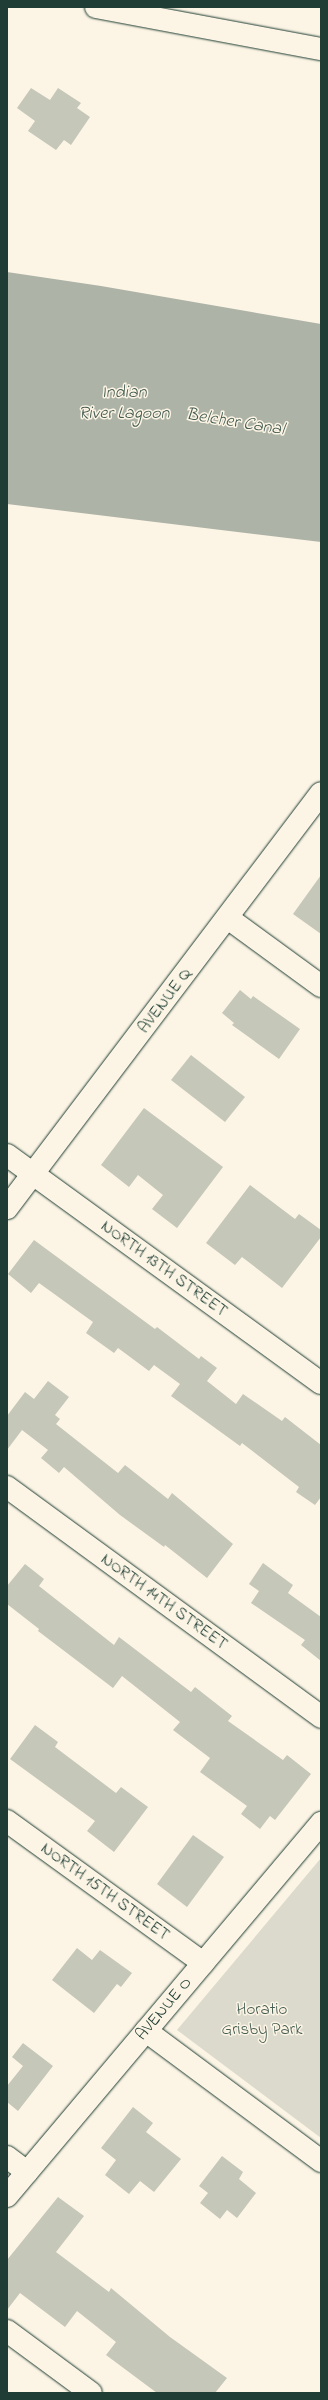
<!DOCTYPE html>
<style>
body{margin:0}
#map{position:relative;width:328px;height:2400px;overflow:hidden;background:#fcf5e5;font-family:"Indie Flower",sans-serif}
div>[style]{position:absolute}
.green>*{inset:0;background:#dcdacc}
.water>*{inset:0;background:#aeb3a7}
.building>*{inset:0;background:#c5c7b9}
.roads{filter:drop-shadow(0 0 1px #1f3d34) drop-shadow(0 0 1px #1f3d34)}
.minor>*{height:22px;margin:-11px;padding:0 11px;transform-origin:11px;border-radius:11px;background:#fcf5e5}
span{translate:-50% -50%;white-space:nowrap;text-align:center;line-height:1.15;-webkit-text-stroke:3px #fcf5e5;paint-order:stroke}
.street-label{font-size:17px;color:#1f3d34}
.park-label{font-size:17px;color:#455c52}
.water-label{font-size:18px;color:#435a51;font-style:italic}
.frame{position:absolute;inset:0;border:8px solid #1f3d34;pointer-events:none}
</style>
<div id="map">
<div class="green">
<div style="clip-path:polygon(321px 1858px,321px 2138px,177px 2030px)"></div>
</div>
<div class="water">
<div style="clip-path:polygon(7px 272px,101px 286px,321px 324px,321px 542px,7px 504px)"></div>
</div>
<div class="building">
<div style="clip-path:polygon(31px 88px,50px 100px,58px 88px,81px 103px,77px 108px,90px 117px,71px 145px,64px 140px,56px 150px,28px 131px,35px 121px,17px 108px)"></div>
<div style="clip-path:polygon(321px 875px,321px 934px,293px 914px)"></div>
<div style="clip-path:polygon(240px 990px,251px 999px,253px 996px,300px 1029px,279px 1059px,232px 1025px,234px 1023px,222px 1013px)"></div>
<div style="clip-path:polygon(191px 1055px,245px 1097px,225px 1122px,171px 1080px)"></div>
<div style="clip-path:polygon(144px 1108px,223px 1167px,177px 1228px,152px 1209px,163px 1195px,138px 1175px,129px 1187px,101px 1165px)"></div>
<div style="clip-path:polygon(250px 1185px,295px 1219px,299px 1214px,321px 1230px,321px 1237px,282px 1288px,242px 1257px,235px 1265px,206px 1243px)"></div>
<div style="clip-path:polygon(34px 1240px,155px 1329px,157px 1327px,199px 1359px,201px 1356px,217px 1368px,207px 1381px,236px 1404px,243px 1394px,282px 1421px,285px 1417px,321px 1445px,321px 1497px,315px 1505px,296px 1492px,299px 1487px,242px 1443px,240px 1446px,171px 1396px,180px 1384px,154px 1365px,149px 1371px,118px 1348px,114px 1353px,86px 1333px,93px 1322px,39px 1283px,31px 1293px,8px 1274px)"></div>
<div style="clip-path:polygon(48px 1381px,69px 1397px,55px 1415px,60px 1419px,56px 1424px,118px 1473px,125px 1465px,168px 1499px,172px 1493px,233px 1544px,207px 1578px,165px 1545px,164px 1547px,120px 1515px,64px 1467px,59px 1473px,41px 1458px,48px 1450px,22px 1430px,7px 1450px,7px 1416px,25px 1392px,34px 1399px)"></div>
<div style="clip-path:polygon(263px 1563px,293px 1585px,288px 1593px,321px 1617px,321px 1661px,301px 1645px,305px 1640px,251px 1603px,259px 1591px,249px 1584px)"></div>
<div style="clip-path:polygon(25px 1564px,44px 1579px,39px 1586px,114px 1645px,119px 1637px,191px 1692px,195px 1687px,232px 1716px,228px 1721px,283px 1760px,287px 1755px,311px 1774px,275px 1820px,270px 1816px,260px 1829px,241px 1814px,247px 1806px,200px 1772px,210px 1758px,173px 1730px,180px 1722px,122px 1676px,113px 1688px,38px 1631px,39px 1629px,7px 1604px,7px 1586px)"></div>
<div style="clip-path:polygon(35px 1725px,58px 1742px,55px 1747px,116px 1793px,121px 1787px,148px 1807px,114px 1852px,87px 1831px,95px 1821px,10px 1759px)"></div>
<div style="clip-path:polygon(193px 1835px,224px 1857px,187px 1907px,157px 1884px)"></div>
<div style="clip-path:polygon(77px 1948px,92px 1960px,100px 1950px,132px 1973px,121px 1987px,117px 1984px,94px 2013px,52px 1980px)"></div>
<div style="clip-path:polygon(23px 2043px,53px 2066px,18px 2111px,7px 2102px,7px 2086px,23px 2066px,12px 2057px)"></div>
<div style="clip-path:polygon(133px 2107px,153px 2123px,146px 2132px,181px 2159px,154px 2192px,140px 2181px,129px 2194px,105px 2175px,116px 2160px,101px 2148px)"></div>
<div style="clip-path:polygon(222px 2156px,243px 2172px,239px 2179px,256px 2193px,237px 2218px,227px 2210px,220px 2219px,200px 2203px,208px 2193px,199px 2186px)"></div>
<div style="clip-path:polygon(58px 2197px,84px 2216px,56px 2252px,109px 2292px,111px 2288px,170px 2337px,227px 2378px,215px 2393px,157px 2393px,106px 2355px,116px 2342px,77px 2311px,65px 2327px,20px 2293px,7px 2310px,7px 2260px)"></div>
</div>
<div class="roads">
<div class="minor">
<div style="left:96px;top:7px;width:229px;rotate:10.6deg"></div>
<div style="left:228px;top:918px;width:115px;rotate:36.2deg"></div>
<div style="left:7px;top:1155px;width:388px;rotate:36deg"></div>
<div style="left:7px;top:1208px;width:520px;rotate:-52.89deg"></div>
<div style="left:7px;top:1487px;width:389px;rotate:36.2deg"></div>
<div style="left:7px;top:1821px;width:242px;rotate:35.9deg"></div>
<div style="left:146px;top:2031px;width:218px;rotate:36.6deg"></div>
<div style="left:7px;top:2157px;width:25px;rotate:37deg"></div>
<div style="left:7px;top:2196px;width:488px;rotate:-49.9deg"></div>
<div style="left:7px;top:2331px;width:104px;rotate:36.4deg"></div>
</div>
</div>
<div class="street-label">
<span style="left:165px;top:1001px;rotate:-53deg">AVENUE Q</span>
<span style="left:164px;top:1269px;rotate:36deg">NORTH 13TH STREET</span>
<span style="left:164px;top:1602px;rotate:36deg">NORTH 14TH STREET</span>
<span style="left:105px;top:1892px;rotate:36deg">NORTH 15TH STREET</span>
<span style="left:164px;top:2009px;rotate:-50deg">AVENUE O</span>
</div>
<div class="park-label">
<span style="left:262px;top:2020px">Horatio<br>Grisby Park</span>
</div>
<div class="water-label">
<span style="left:124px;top:404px">Indian<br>River Lagoon</span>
<span style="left:235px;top:423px;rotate:9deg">Belcher Canal</span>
</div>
<div class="frame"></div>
</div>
